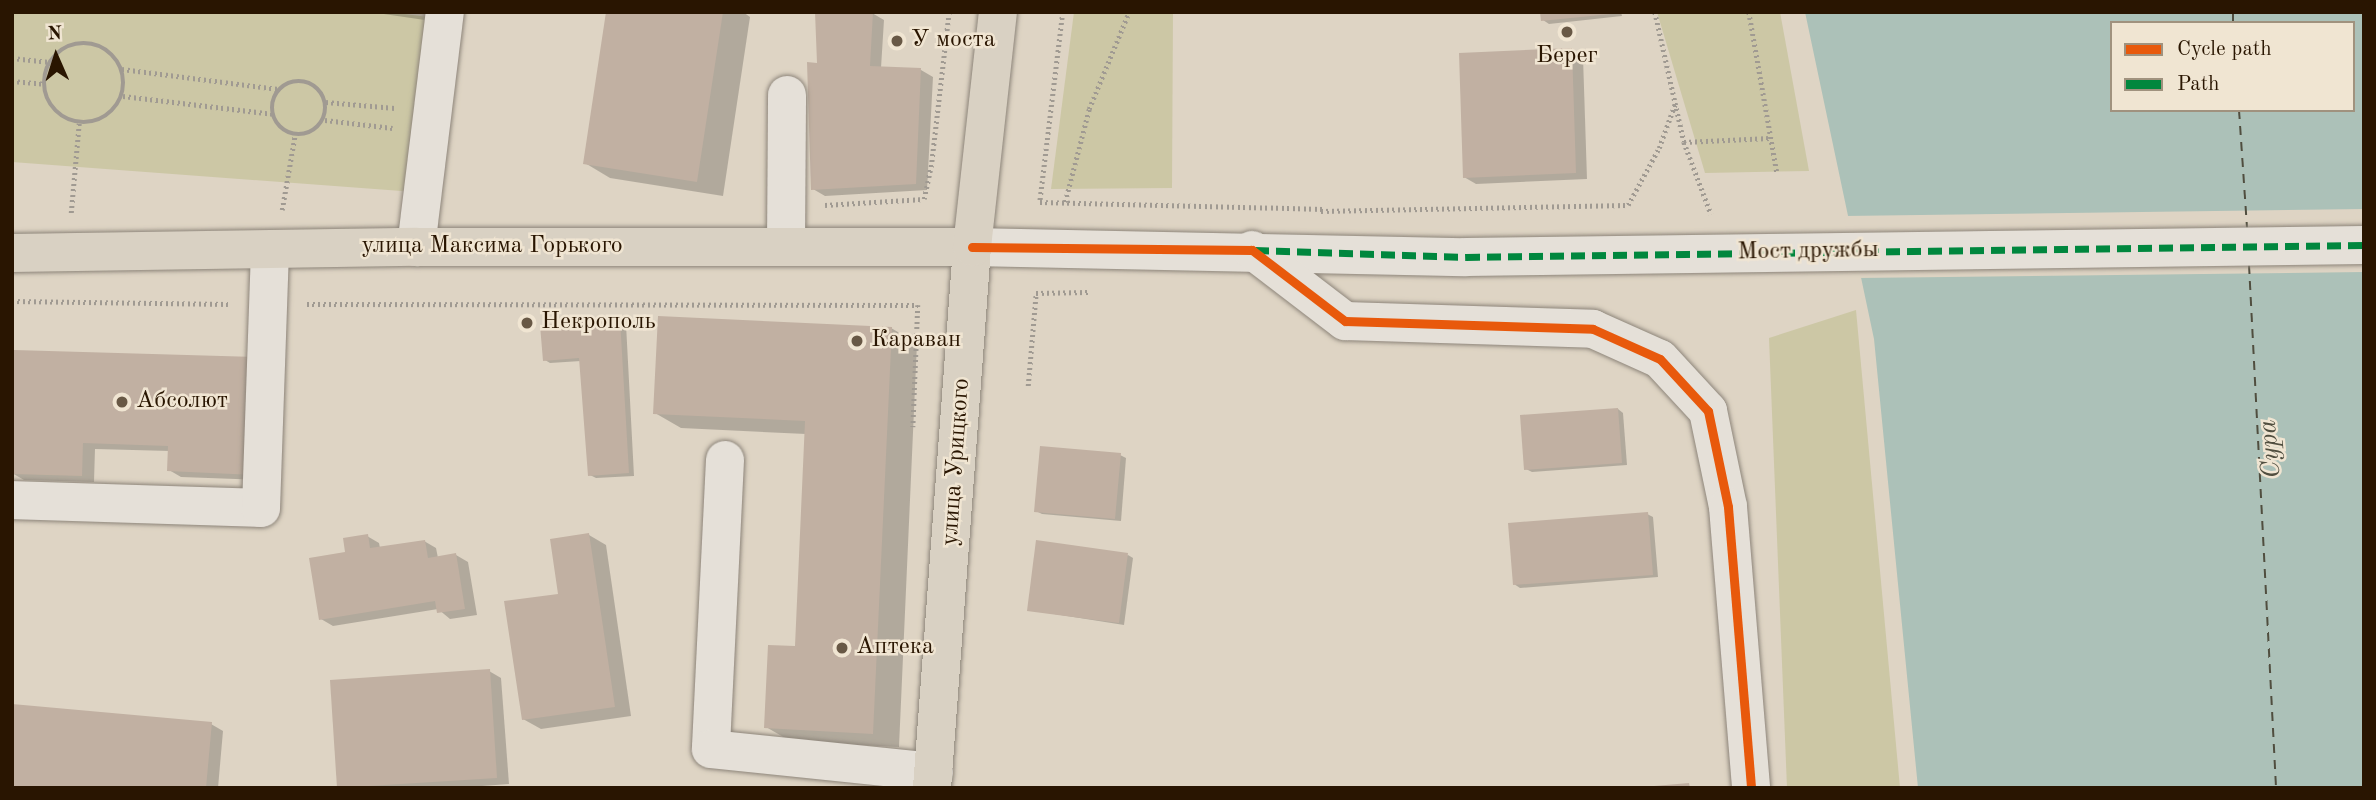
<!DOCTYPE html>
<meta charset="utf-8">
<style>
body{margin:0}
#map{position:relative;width:2376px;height:800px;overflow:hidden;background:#ded4c4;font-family:"Old Standard TT",serif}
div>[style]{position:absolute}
.green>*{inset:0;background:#ccc7a5}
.water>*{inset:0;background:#acc1b8}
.pier>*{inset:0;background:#ded4c4}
.shadow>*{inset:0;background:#0003}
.ferry>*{height:2px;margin-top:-1px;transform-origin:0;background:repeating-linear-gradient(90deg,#504e3f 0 9px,transparent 0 16px)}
.building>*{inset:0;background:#c1b0a2}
.path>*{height:4.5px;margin-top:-2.25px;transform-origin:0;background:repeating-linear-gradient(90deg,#a09a92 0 2px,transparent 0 5.5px)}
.path>.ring{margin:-2.25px;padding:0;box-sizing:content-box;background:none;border:4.5px solid #a09a92;border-radius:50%}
.roads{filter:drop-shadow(0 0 2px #8d857a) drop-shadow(0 0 2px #8d857a)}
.minor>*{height:38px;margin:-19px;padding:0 19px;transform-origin:19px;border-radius:19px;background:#e5e0d8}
.major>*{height:38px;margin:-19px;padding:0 19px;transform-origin:19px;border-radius:19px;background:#d9d1c3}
.quiet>*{height:7px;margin-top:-3.5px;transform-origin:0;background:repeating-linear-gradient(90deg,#00873e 0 14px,transparent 0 21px)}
.cycleway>*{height:9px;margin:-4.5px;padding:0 4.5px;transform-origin:4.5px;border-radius:4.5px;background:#e8590c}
.dots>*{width:19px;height:19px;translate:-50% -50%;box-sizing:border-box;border:4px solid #f0e5d2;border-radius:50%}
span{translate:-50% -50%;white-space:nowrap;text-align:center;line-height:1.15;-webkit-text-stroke:5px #f0e5d2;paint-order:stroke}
.poi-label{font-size:24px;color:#291501}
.left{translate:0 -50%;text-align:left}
.street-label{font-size:24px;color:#291501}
.water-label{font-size:26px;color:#504e3f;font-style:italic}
.frame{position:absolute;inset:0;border:14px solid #291501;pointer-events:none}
.legend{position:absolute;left:2110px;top:21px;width:245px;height:91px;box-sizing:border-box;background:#f0e5d2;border:2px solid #a0927e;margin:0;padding:9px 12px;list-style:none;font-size:21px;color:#291501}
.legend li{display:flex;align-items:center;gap:14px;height:35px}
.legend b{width:35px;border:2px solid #a0927e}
.north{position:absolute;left:21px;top:21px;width:70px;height:70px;-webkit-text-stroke:5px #f0e5d2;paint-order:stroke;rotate:357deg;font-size:19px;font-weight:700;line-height:28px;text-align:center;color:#291501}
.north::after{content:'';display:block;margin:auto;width:24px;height:32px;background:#291501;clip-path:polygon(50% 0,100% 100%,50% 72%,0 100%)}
</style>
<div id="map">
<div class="green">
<div style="clip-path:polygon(12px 12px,389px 12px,436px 18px,415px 192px,12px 162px)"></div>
<div style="clip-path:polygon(1074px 12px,1173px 12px,1172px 188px,1051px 189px)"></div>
<div style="clip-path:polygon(1657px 12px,1780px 12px,1809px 171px,1705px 173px)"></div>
<div style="clip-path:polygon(1856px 310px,1900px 788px,1787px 788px,1769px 338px)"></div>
</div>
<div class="water">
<div style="clip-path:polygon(evenodd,1805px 12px,2364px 12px,2364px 788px,1918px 788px,1874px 339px,1805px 12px,2112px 23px,2353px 23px,2353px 110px,2112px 110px,2112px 23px)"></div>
</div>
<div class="pier">
<div style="clip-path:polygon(2364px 209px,2364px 272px,1858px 278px,1844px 216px)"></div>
</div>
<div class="shadow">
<div style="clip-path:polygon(370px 12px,461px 12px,459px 25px)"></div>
<div style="clip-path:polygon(608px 12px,743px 12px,750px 17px,723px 196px,610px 178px,585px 163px)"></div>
<div style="clip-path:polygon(1542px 12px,1621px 12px,1622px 16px,1549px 24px,1543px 20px)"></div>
<div style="clip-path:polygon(872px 13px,884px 20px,881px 68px,921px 70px,933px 77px,927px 190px,825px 196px,813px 189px,819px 65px)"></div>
<div style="clip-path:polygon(1571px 50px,1583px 57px,1587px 179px,1476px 184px,1464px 177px)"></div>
<div style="clip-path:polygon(620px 321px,626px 324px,634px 476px,596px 478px,590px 475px,581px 361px,550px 363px,545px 360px)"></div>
<div style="clip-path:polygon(891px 328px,917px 343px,899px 747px,792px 742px,766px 727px,796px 648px,806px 434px,681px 428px,655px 413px)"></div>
<div style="clip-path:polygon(16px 352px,266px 480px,181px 477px,169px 470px,170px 451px,95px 449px,94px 482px,24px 480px,12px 473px)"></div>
<div style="clip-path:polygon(1618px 409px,1623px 413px,1627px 465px,1532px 472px,1526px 469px)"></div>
<div style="clip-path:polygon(1120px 455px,1126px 458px,1121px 521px,1042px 514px,1036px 511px)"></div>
<div style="clip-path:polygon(1647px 514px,1653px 517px,1658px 577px,1520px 588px,1514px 584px)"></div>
<div style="clip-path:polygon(589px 535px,606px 545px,631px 716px,541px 729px,523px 719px,560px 596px)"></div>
<div style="clip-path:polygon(367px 536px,379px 543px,380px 548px,424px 541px,436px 548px,438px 558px,456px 555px,468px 562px,477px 615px,450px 619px,438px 609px,333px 626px,321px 619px,347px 554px)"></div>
<div style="clip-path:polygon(1128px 555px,1133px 558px,1124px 625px,1029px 610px)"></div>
<div style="clip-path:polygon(489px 671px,501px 678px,509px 784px,456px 788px,339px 788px)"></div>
<div style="clip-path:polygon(211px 724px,223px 731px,218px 788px,12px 788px)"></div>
</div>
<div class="ferry">
<div style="left:2233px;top:12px;width:11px;rotate:90deg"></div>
<div style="left:2239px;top:110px;width:118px;rotate:86.1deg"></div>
<div style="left:2249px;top:265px;width:524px;rotate:87.04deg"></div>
</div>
<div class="building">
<div style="clip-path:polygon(606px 12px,723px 12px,697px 182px,583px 164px)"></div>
<div style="clip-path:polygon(815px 12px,873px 12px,870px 66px,921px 68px,916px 184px,811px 190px,807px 62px,817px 63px)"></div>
<div style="clip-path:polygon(1540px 12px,1611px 12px,1611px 14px,1541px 21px)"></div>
<div style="clip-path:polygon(1572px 48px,1576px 173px,1463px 178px,1459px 53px)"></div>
<div style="clip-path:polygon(658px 316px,892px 327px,873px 734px,764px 728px,768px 645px,795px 646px,805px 421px,653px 414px)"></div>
<div style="clip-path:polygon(620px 319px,629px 473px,588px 476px,579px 358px,543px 361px,540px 325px)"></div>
<div style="clip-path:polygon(14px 350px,258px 357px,255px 475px,167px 471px,168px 446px,83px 443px,82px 476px,12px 474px)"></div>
<div style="clip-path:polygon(1618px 408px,1622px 463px,1524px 470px,1520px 415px)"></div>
<div style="clip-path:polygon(1040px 446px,1121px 453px,1115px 519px,1034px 512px)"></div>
<div style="clip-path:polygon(1648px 512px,1653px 575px,1513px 585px,1508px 523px)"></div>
<div style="clip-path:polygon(589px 533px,615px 707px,522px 720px,504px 601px,558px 594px,550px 539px)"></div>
<div style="clip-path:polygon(368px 534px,370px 548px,425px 540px,428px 558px,456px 553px,465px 609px,437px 613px,435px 601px,319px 620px,309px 558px,345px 552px,343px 538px)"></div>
<div style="clip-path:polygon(1036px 540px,1128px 553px,1119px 623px,1027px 611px)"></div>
<div style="clip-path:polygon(490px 669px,497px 778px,337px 788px,330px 680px)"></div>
<div style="clip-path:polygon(12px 704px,212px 722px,206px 788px,12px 788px)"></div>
<div style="clip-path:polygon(1689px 783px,1690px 788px,1654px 788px,1654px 786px)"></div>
</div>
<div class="path">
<div style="left:1063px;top:12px;width:191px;rotate:96.9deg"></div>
<div style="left:1040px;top:202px;width:283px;rotate:1.4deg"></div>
<div style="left:1655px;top:12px;width:133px;rotate:77.4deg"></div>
<div style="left:1684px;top:142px;width:77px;rotate:69.4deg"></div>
<div style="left:1749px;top:12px;width:163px;rotate:80.1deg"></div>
<div class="ring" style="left:44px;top:43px;width:75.5px;height:75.5px"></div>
<div style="left:12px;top:58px;width:38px;rotate:6deg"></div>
<div style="left:122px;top:69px;width:158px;rotate:7.3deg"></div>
<div class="ring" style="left:272px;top:81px;width:49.5px;height:49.5px"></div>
<div style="left:12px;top:81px;width:32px;rotate:5deg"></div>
<div style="left:123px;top:96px;width:151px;rotate:6.8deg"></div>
<div style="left:326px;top:102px;width:69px;rotate:5deg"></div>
<div style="left:325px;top:120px;width:68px;rotate:6.7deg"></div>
<div style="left:1684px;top:142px;width:86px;rotate:-2.7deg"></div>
<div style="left:1065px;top:202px;width:96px;rotate:-75.5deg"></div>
<div style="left:1089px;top:109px;width:105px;rotate:-67.6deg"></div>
<div style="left:825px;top:205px;width:99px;rotate:-3.5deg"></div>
<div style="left:924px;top:199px;width:33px;rotate:-78deg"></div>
<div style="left:931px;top:167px;width:156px;rotate:-83.4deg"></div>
<div style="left:282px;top:210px;width:76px;rotate:-80.2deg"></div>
<div style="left:1321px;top:211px;width:307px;rotate:-1.1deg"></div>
<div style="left:1628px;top:205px;width:65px;rotate:-61.5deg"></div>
<div style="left:1659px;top:148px;width:47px;rotate:-70deg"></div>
<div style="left:71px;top:213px;width:90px;rotate:-84.9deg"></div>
<div style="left:12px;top:301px;width:216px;rotate:0.8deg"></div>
<div style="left:307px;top:304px;width:611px;rotate:0.09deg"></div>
<div style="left:918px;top:305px;width:122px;rotate:92.3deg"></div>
<div style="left:1028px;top:386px;width:93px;rotate:-85.1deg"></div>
<div style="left:1036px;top:293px;width:52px;rotate:-1.1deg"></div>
</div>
<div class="roads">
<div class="minor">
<div style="left:786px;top:245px;width:150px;rotate:-89.6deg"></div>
<div style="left:416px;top:247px;width:237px;rotate:-83deg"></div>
<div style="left:972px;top:247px;width:494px;rotate:1.2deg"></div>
<div style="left:1466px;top:257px;width:898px;rotate:-0.77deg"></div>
<div style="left:1252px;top:250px;width:117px;rotate:37.4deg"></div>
<div style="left:1345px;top:321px;width:248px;rotate:1.8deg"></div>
<div style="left:1593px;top:329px;width:73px;rotate:24.1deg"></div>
<div style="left:1660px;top:359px;width:71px;rotate:47.3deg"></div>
<div style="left:1708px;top:411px;width:98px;rotate:78.2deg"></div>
<div style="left:1728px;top:507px;width:282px;rotate:85.3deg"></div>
<div style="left:725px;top:460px;width:289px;rotate:92.8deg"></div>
<div style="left:711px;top:749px;width:224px;rotate:5.9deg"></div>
<div style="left:12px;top:500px;width:249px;rotate:1.8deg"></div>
<div style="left:261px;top:508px;width:258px;rotate:-88deg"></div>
</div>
<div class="major">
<div style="left:12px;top:253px;width:404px;rotate:-0.9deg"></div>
<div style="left:416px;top:247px;width:556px"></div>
<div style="left:932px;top:788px;width:542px;rotate:-85.77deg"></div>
<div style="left:972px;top:247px;width:236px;rotate:-83.7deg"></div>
</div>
</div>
<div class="quiet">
<div style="left:1255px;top:250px;width:211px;rotate:1.9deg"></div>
<div style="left:1466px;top:257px;width:898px;rotate:-0.77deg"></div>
</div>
<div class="cycleway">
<div style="left:972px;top:247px;width:280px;rotate:0.6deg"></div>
<div style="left:1252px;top:250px;width:117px;rotate:37.4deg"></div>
<div style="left:1345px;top:321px;width:248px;rotate:1.8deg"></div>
<div style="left:1593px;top:329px;width:73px;rotate:24.1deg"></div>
<div style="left:1660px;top:359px;width:71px;rotate:47.3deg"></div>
<div style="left:1708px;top:411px;width:98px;rotate:78.2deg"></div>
<div style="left:1728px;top:507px;width:282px;rotate:85.3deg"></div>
</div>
<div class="dots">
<div style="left:1567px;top:32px;background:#685845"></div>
<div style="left:897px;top:41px;background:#685845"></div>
<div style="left:527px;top:323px;background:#685845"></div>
<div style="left:857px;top:341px;background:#685845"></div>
<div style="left:122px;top:402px;background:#685845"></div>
<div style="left:842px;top:648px;background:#685845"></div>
</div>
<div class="poi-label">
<span class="left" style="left:911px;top:41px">У моста</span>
<span style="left:1567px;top:57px">Берег</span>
<span class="left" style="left:541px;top:323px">Некрополь</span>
<span class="left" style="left:871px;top:341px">Караван</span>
<span class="left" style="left:136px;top:402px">Абсолют</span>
<span class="left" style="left:856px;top:648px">Аптека</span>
</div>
<div class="street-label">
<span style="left:492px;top:247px">улица Максима Горького</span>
<span style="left:1808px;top:252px;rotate:-1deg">Мост дружбы</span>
<span style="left:957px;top:462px;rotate:-86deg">улица Урицкого</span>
</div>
<div class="water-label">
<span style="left:2271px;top:449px;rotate:-95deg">Сура</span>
</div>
<div class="frame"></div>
<ul class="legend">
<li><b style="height:9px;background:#e8590c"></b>Cycle path</li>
<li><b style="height:9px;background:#00873e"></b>Path</li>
</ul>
<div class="north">N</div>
</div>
